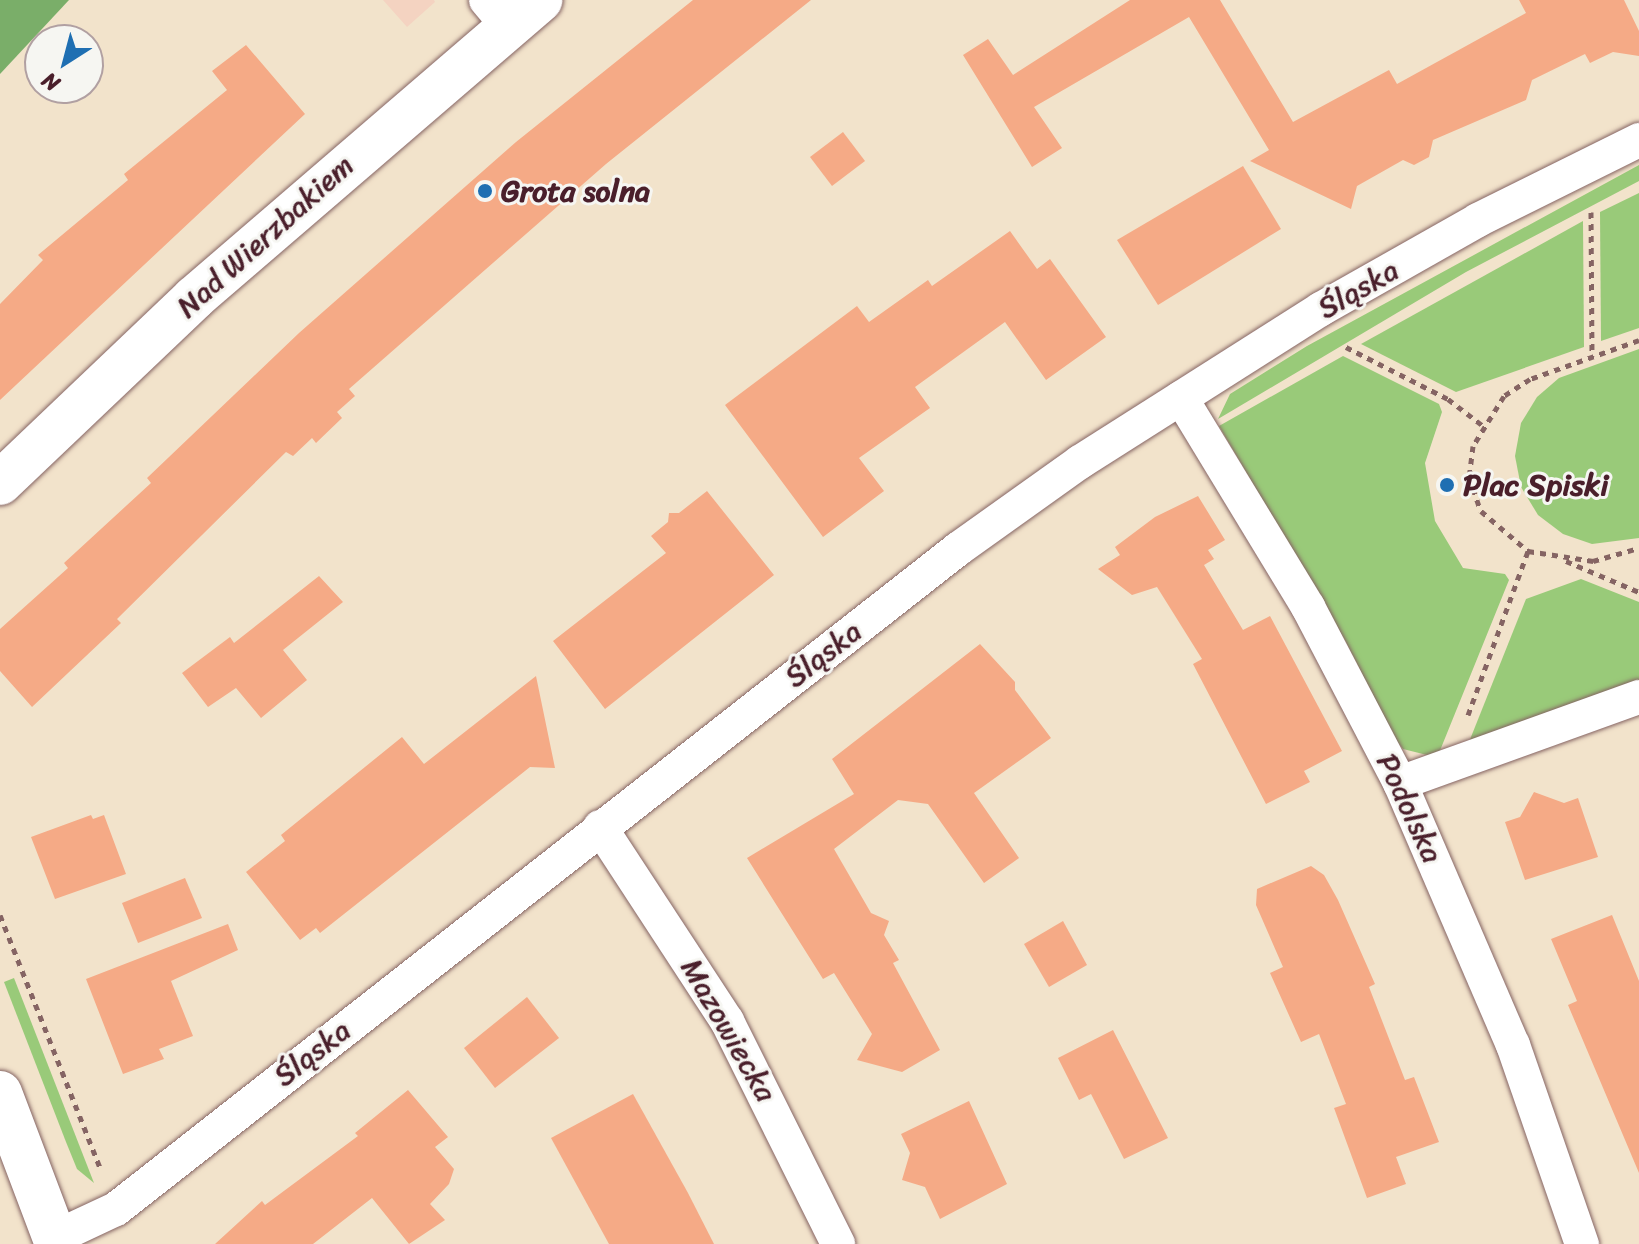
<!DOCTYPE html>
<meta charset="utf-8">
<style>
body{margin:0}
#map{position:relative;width:1639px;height:1244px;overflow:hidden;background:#f2e3cb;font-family:Sriracha,sans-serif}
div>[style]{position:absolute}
.built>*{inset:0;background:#f4d3c1}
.green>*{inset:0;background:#99ca79}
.forest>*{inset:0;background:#7aae69}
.building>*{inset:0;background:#f5aa86}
.path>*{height:5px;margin-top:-2.5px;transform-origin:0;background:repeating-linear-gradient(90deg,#856463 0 6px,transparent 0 12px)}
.roads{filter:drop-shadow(0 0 2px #856463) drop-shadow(0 0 2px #856463)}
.minor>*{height:34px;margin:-17px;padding:0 17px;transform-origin:17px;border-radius:17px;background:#fff}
.tertiary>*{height:44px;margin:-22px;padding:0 22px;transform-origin:22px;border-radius:22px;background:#fff}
.dots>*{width:22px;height:22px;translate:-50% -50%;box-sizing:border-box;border:4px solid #f6f6f2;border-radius:50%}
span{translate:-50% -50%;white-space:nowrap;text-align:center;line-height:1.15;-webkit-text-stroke:6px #f6f6f2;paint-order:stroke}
.poi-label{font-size:30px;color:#4a1f2b;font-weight:700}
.left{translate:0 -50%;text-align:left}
.street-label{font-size:30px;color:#4a1f2b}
.north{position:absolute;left:24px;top:24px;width:80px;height:80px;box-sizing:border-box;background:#f6f6f2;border:2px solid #b1a0a2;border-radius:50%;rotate:216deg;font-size:22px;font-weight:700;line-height:32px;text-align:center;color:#4a1f2b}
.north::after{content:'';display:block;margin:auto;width:28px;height:36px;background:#1f6fb2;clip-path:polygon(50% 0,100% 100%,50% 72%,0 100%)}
</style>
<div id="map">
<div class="built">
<div style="clip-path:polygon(383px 0,434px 0,435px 2px,407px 27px)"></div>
</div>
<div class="green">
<div style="clip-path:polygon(1639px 165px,1639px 181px,1466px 272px,1218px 419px,1230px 394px,1307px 346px)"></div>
<div style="clip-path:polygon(1639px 193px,1639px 328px,1601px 341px,1600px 212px)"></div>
<div style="clip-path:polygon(1583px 221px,1584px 347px,1456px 392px,1361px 344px)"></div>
<div style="clip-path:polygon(1639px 349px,1639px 538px,1592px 544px,1563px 534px,1538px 515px,1521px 487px,1515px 456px,1521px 423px,1537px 397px,1559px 378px)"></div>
<div style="clip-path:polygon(1343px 356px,1439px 404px,1442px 412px,1425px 463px,1435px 521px,1463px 568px,1505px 574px,1509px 580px,1439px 753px,1427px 755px,1403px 749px,1395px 739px,1346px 642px,1219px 426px)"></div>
<div style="clip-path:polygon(1581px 579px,1639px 602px,1639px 681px,1469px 742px,1526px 599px)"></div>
<div style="clip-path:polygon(14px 978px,94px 1183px,77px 1169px,66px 1142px,4px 982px)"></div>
</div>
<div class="forest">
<div style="clip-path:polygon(0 0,69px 0,0 74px)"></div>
</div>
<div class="building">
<div style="clip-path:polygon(693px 0,811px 0,606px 164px,349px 389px,355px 396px,337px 412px,342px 418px,316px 443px,312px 438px,293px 456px,286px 452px,117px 619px,121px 623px,32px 707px,0 671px,0 629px,68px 568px,64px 563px,151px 483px,147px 478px,299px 333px,516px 142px)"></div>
<div style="clip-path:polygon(1130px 0,1220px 0,1293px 122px,1389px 70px,1397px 84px,1526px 13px,1519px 0,1624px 0,1639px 31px,1639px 56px,1613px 52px,1590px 63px,1585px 54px,1532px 80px,1526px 100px,1433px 140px,1429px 157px,1414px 165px,1403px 160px,1357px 186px,1351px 209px,1250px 161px,1269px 150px,1189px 17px,1034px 107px,1062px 148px,1032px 167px,963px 55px,988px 39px,1013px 75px)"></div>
<div style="clip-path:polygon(246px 45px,305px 114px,0 400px,0 304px,43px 260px,38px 255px,128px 180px,124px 174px,227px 90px,212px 71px)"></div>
<div style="clip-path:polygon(843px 132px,865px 161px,832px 186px,810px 157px)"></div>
<div style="clip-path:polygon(1243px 166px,1281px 229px,1158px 305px,1117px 240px)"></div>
<div style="clip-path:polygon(1010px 231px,1037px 269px,1050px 259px,1106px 337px,1046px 380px,1005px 322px,915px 387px,930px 408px,859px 458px,884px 491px,823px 537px,725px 405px,857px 306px,869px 322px,928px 280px,932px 286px)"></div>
<div style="clip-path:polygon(707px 491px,774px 575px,605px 709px,553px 641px,666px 553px,651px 536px,668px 522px,669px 513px,679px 513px)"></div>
<div style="clip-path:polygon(1198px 496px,1225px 540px,1208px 550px,1214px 559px,1204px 565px,1243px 630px,1270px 616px,1342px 751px,1304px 771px,1310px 782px,1266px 804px,1193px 664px,1202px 659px,1157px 587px,1132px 595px,1098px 569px,1120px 555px,1115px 547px,1155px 517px)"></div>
<div style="clip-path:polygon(319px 576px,343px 602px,283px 650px,307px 680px,261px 718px,236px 688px,208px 707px,182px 673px,230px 637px,234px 643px)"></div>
<div style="clip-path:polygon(980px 644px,1015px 682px,1015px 690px,1051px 738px,974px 793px,1019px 858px,984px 883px,928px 804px,898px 800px,834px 849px,871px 913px,889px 921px,884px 935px,899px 960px,893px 963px,940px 1050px,902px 1072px,857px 1060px,872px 1034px,834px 973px,823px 979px,747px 858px,854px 794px,832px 759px)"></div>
<div style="clip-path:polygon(536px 676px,555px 768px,530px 767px,320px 933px,316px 928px,300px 940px,246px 872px,285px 841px,281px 835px,402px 737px,424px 764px)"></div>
<div style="clip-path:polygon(1534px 792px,1564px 803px,1578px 798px,1598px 857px,1525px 880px,1505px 822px,1520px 817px)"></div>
<div style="clip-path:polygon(91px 815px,93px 819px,104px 815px,126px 874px,55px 899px,31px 837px)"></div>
<div style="clip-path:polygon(1311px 866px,1324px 875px,1338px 900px,1375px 984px,1369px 987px,1405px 1080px,1414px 1077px,1439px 1142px,1396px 1157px,1406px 1184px,1367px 1198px,1334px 1108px,1346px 1104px,1319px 1034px,1301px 1042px,1270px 973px,1283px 967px,1256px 905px,1257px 889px)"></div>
<div style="clip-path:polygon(185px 878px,202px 918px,138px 943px,122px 903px)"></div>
<div style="clip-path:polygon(1612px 915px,1639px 981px,1639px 1173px,1568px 1005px,1577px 1001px,1551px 939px)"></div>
<div style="clip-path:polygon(1063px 921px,1087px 965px,1049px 987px,1024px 944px)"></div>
<div style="clip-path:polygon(228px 924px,238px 950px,171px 981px,193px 1036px,159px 1049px,164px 1059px,123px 1074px,86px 979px)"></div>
<div style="clip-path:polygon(527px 997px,559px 1038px,495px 1088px,464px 1048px)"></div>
<div style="clip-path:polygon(1113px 1030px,1168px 1138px,1124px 1159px,1091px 1094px,1079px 1100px,1058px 1058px)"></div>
<div style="clip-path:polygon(408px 1090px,448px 1137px,435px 1147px,454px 1169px,449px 1184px,430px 1204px,445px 1220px,409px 1244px,372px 1198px,313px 1244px,215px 1244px,262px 1201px,265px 1205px,358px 1136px,355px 1133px)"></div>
<div style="clip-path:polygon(633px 1094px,688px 1193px,714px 1244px,609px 1244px,551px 1138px)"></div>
<div style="clip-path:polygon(969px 1101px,1007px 1184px,940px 1219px,925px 1187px,902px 1180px,910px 1153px,901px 1134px)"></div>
</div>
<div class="path">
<div style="left:1591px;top:212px;width:144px;rotate:89.6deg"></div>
<div style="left:1639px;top:340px;width:116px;rotate:160.3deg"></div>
<div style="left:1530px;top:379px;width:31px;rotate:147deg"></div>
<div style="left:1504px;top:396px;width:59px;rotate:121.8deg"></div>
<div style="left:1473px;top:446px;width:31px;rotate:97deg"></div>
<div style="left:1469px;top:477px;width:36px;rotate:71deg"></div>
<div style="left:1481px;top:511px;width:62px;rotate:40.4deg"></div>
<div style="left:1528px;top:551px;width:66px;rotate:8.7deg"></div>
<div style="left:1593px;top:561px;width:48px;rotate:-15.8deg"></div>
<div style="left:1346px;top:347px;width:114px;rotate:27deg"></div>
<div style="left:1448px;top:399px;width:43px;rotate:37.4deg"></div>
<div style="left:1566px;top:561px;width:79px;rotate:23deg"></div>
<div style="left:1468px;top:715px;width:175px;rotate:-69.9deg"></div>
<div style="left:0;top:915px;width:274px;rotate:68.4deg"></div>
</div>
<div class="roads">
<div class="minor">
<div style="left:486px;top:0;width:34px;rotate:50deg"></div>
<div style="left:1181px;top:398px;width:245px;rotate:58.7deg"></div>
<div style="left:1308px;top:607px;width:199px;rotate:62.4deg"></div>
<div style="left:1400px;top:783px;width:285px;rotate:66.7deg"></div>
<div style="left:1513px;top:1045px;width:211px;rotate:70.9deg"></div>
<div style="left:1400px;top:783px;width:254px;rotate:-19.8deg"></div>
<div style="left:600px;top:827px;width:232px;rotate:56.8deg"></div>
<div style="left:727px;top:1021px;width:249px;rotate:63.5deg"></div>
<div style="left:54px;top:1238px;width:68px;rotate:-25.1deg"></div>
<div style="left:116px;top:1209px;width:1070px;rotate:-38.09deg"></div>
<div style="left:958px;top:549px;width:150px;rotate:-35.5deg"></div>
<div style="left:1080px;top:462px;width:285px;rotate:-32.4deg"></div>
<div style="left:1321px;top:309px;width:180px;rotate:-29.5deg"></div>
<div style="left:1478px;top:220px;width:180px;rotate:-26.4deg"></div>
</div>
<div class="tertiary">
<div style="left:0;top:483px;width:268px;rotate:-43.6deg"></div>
<div style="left:194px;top:298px;width:457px;rotate:-40.7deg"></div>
<div style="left:0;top:1093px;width:161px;rotate:69.3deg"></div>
</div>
</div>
<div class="dots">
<div style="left:485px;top:191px;background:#1f6fb2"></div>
<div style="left:1447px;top:485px;background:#1f6fb2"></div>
</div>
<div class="poi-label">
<span class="left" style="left:501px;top:191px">Grota solna</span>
<span class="left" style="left:1463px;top:485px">Plac Spiski</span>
</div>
<div class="street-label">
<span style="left:265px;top:236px;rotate:-42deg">Nad Wierzbakiem</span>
<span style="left:1358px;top:289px;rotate:-30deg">Śląska</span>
<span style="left:823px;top:654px;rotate:-38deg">Śląska</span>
<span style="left:1410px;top:808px;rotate:65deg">Podolska</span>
<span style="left:729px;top:1030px;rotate:60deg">Mazowiecka</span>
<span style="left:312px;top:1053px;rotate:-38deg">Śląska</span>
</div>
<div class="north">N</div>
</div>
